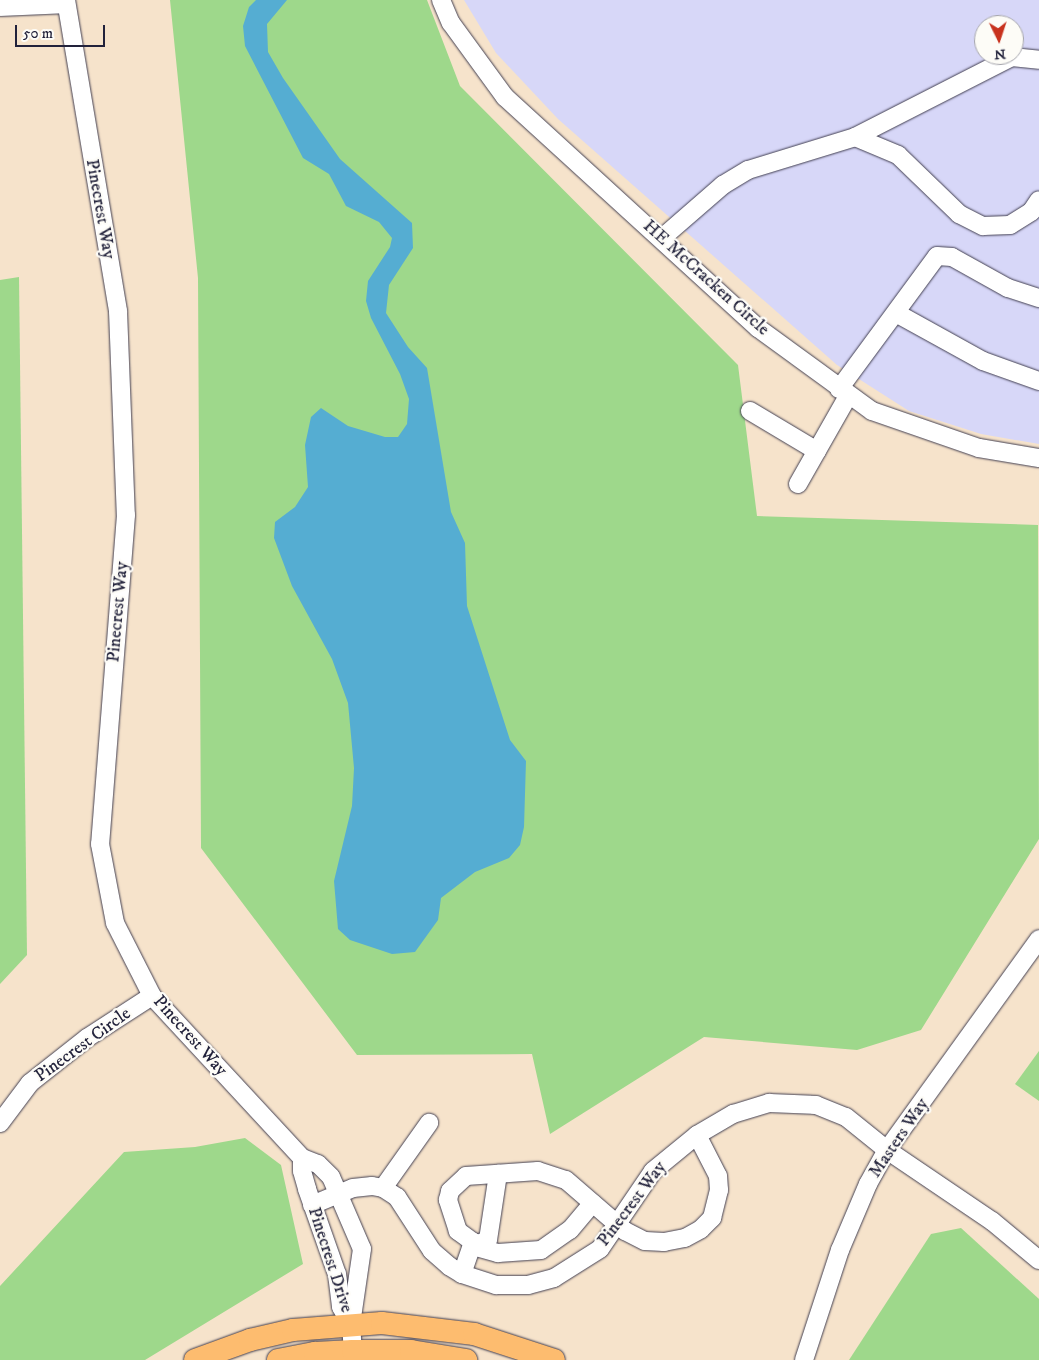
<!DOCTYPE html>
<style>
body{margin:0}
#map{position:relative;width:1039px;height:1360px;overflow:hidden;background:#f6e3cb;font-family:"IM FELL DW Pica",serif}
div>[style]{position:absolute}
.built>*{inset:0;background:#d7d7f8}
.green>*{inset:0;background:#9ed88b}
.water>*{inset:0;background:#55add2}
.roads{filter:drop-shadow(0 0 1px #423f51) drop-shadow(0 0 1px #423f51)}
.minor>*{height:18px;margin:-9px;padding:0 9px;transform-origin:9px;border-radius:9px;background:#fff}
.major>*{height:22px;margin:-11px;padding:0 11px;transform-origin:11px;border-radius:11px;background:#fdbc6f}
span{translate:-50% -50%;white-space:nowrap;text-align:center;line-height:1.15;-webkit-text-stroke:4.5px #fdfcf7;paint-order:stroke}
.street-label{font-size:18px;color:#22223b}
.north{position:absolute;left:974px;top:15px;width:50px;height:50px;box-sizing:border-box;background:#fdfcf7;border:1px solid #a5a5ac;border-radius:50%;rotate:176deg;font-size:14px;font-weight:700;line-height:20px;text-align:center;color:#22223b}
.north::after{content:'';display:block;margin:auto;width:18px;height:22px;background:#c8321e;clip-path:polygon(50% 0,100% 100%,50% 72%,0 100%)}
.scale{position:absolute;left:15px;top:25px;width:90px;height:22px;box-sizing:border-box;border:2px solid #22223b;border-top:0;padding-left:6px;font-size:15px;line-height:18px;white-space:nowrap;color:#22223b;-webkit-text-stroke:4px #fdfcf7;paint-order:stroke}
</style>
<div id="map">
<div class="built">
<div style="clip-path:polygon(evenodd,464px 0,1039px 0,1039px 444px,981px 434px,909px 411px,837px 365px,558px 119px,496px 53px,464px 0,984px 25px,1014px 25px,1014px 55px,984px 55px,984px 25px)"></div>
</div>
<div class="green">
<div style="clip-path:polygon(170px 0,427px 0,460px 86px,738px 365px,757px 516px,1038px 525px,1039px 839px,921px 1030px,857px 1050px,704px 1037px,550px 1134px,532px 1054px,357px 1055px,201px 848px,198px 278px)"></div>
<div style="clip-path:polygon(19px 277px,27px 955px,0 984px,0 280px)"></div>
<div style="clip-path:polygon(1039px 1051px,1039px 1101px,1015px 1084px)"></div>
<div style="clip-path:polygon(245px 1138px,281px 1165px,303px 1264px,145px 1360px,0 1360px,0 1286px,124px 1152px,195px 1147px)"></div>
<div style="clip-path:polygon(961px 1228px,1039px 1299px,1039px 1360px,849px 1360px,931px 1234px)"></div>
</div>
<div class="water">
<div style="clip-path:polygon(256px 0,287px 0,267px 24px,268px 52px,283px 78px,340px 159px,412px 223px,413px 248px,389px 285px,386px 313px,408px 347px,427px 368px,451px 512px,465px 543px,467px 606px,510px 740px,526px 761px,524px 827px,520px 845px,509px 858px,475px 872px,441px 898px,438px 920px,415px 952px,392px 954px,350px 940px,338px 929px,334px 881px,352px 806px,354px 768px,348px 703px,332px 659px,292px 586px,274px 538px,275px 522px,295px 507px,308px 487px,305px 445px,311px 417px,321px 408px,348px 426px,385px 437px,398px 437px,407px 424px,409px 399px,400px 374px,371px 318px,366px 301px,368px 281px,390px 247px,392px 238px,379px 222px,346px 206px,329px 174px,303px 158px,245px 46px,243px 26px,249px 7px)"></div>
</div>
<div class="roads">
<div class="minor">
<div style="left:66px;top:0;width:315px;rotate:80.5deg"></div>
<div style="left:118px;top:311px;width:204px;rotate:87.8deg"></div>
<div style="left:126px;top:515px;width:330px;rotate:94.5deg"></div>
<div style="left:100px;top:844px;width:80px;rotate:79.2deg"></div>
<div style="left:115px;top:923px;width:82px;rotate:63.1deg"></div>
<div style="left:152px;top:996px;width:221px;rotate:47.2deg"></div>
<div style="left:302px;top:1158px;width:17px;rotate:21deg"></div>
<div style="left:318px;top:1164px;width:18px;rotate:45deg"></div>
<div style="left:331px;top:1177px;width:78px;rotate:66.7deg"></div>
<div style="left:362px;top:1249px;width:76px;rotate:98.3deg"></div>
<div style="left:351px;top:1324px;width:27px;rotate:86deg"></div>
<div style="left:441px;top:0;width:25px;rotate:67deg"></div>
<div style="left:451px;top:23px;width:92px;rotate:53.9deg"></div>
<div style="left:505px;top:97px;width:343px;rotate:42.4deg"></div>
<div style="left:758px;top:328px;width:141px;rotate:36.1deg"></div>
<div style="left:872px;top:411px;width:113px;rotate:19.1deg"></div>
<div style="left:979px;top:448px;width:61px;rotate:9.5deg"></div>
<div style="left:0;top:7px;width:65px;rotate:-2.6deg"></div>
<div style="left:855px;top:137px;width:47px;rotate:22.7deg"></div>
<div style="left:898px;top:155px;width:85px;rotate:44deg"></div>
<div style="left:959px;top:214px;width:27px;rotate:27deg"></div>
<div style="left:983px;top:226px;width:27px;rotate:-2deg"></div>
<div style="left:1010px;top:225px;width:25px;rotate:-32deg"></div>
<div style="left:1031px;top:212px;width:14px;rotate:-56deg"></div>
<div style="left:662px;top:238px;width:81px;rotate:-41deg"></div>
<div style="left:723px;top:185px;width:29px;rotate:-31deg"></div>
<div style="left:748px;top:170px;width:112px;rotate:-17.1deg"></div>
<div style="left:855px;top:137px;width:176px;rotate:-27deg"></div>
<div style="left:1012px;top:57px;width:27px;rotate:6deg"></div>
<div style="left:896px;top:313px;width:99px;rotate:28.9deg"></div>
<div style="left:983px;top:361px;width:59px;rotate:19.7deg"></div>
<div style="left:839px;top:389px;width:165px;rotate:-53.6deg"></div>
<div style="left:937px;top:256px;width:15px;rotate:4deg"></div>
<div style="left:952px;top:257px;width:64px;rotate:29deg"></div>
<div style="left:1008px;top:288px;width:33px;rotate:18deg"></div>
<div style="left:750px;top:411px;width:78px;rotate:30.8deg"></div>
<div style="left:798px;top:484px;width:101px;rotate:-60.4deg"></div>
<div style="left:0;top:1123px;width:50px;rotate:-53.1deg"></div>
<div style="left:30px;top:1083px;width:73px;rotate:-38.3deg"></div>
<div style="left:87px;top:1038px;width:77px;rotate:-32.9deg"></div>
<div style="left:302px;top:1158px;width:13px;rotate:90deg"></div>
<div style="left:302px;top:1171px;width:19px;rotate:74deg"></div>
<div style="left:307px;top:1189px;width:90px;rotate:70.6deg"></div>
<div style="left:337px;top:1274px;width:33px;rotate:83deg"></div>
<div style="left:341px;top:1307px;width:20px;rotate:60deg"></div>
<div style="left:383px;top:1188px;width:80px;rotate:-54.7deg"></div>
<div style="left:312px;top:1205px;width:44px;rotate:-22.5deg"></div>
<div style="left:353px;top:1188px;width:19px;rotate:-6deg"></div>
<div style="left:372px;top:1186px;width:11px;rotate:10deg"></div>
<div style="left:383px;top:1188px;width:17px;rotate:33deg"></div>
<div style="left:397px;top:1197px;width:64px;rotate:57.1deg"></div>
<div style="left:432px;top:1251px;width:23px;rotate:41deg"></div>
<div style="left:449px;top:1266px;width:15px;rotate:32deg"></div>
<div style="left:462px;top:1274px;width:36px;rotate:18deg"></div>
<div style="left:496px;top:1285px;width:32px"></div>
<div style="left:528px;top:1285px;width:27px;rotate:-15deg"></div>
<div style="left:554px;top:1278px;width:54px;rotate:-32.2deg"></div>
<div style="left:600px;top:1249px;width:94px;rotate:-55.8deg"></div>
<div style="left:653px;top:1171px;width:57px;rotate:-39.3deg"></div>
<div style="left:697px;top:1135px;width:42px;rotate:-30.3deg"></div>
<div style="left:733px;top:1114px;width:38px;rotate:-17deg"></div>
<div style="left:769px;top:1103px;width:47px;rotate:2.4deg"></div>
<div style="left:816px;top:1105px;width:32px;rotate:22deg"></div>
<div style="left:846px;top:1117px;width:53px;rotate:38.8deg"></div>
<div style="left:887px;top:1150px;width:127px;rotate:34.1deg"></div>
<div style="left:992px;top:1221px;width:61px;rotate:39.7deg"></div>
<div style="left:473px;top:1246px;width:26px;rotate:16deg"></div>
<div style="left:498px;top:1253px;width:43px;rotate:-4deg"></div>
<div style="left:541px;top:1250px;width:35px;rotate:-35deg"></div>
<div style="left:570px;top:1230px;width:35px;rotate:-50deg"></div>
<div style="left:473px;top:1246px;width:16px;rotate:-22deg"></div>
<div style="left:488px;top:1240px;width:67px;rotate:-81.4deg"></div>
<div style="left:462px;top:1274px;width:34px;rotate:-71deg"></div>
<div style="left:473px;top:1242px;width:19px;rotate:-144deg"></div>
<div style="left:458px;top:1231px;width:33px;rotate:-108deg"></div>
<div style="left:448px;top:1200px;width:9px;rotate:-77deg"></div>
<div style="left:450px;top:1191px;width:22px;rotate:-43deg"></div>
<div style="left:466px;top:1176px;width:72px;rotate:-4deg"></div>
<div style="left:538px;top:1171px;width:29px;rotate:18deg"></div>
<div style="left:566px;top:1180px;width:78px;rotate:40.8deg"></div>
<div style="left:625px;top:1231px;width:22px;rotate:27deg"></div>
<div style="left:645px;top:1241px;width:19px;rotate:3deg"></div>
<div style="left:664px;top:1242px;width:21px;rotate:-11deg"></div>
<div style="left:685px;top:1238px;width:18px;rotate:-29deg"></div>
<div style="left:701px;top:1229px;width:16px;rotate:-45deg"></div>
<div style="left:712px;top:1218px;width:29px;rotate:-76deg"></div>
<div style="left:719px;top:1190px;width:14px;rotate:-94deg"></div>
<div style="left:718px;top:1176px;width:46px;rotate:-117.1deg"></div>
<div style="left:804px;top:1360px;width:116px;rotate:-71.9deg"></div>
<div style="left:840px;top:1250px;width:72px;rotate:-67deg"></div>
<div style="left:868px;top:1184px;width:39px;rotate:-61deg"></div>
<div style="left:887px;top:1150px;width:260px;rotate:-54.2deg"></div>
</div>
<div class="major">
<div style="left:195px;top:1360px;width:59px;rotate:-20deg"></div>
<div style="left:250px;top:1340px;width:44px;rotate:-13.1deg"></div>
<div style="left:293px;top:1330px;width:89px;rotate:-4.5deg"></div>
<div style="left:382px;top:1323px;width:93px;rotate:6.8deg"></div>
<div style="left:474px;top:1334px;width:84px;rotate:18deg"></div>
<div style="left:278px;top:1360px;width:38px;rotate:-11deg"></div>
<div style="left:315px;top:1353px;width:38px;rotate:-3deg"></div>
<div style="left:353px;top:1351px;width:58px"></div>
<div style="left:411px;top:1351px;width:56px;rotate:9.3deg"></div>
</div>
</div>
<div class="street-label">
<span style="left:100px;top:209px;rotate:80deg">Pinecrest Way</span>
<span style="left:706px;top:278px;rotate:42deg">HE McCracken Circle</span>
<span style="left:118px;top:612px;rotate:-85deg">Pinecrest Way</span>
<span style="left:190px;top:1036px;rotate:48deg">Pinecrest Way</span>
<span style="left:83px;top:1045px;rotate:-36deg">Pinecrest Circle</span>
<span style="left:899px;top:1138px;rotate:-56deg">Masters Way</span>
<span style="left:632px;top:1204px;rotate:-53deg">Pinecrest Way</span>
<span style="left:330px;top:1260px;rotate:72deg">Pinecrest Drive</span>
</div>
<div class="north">N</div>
<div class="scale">50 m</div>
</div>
